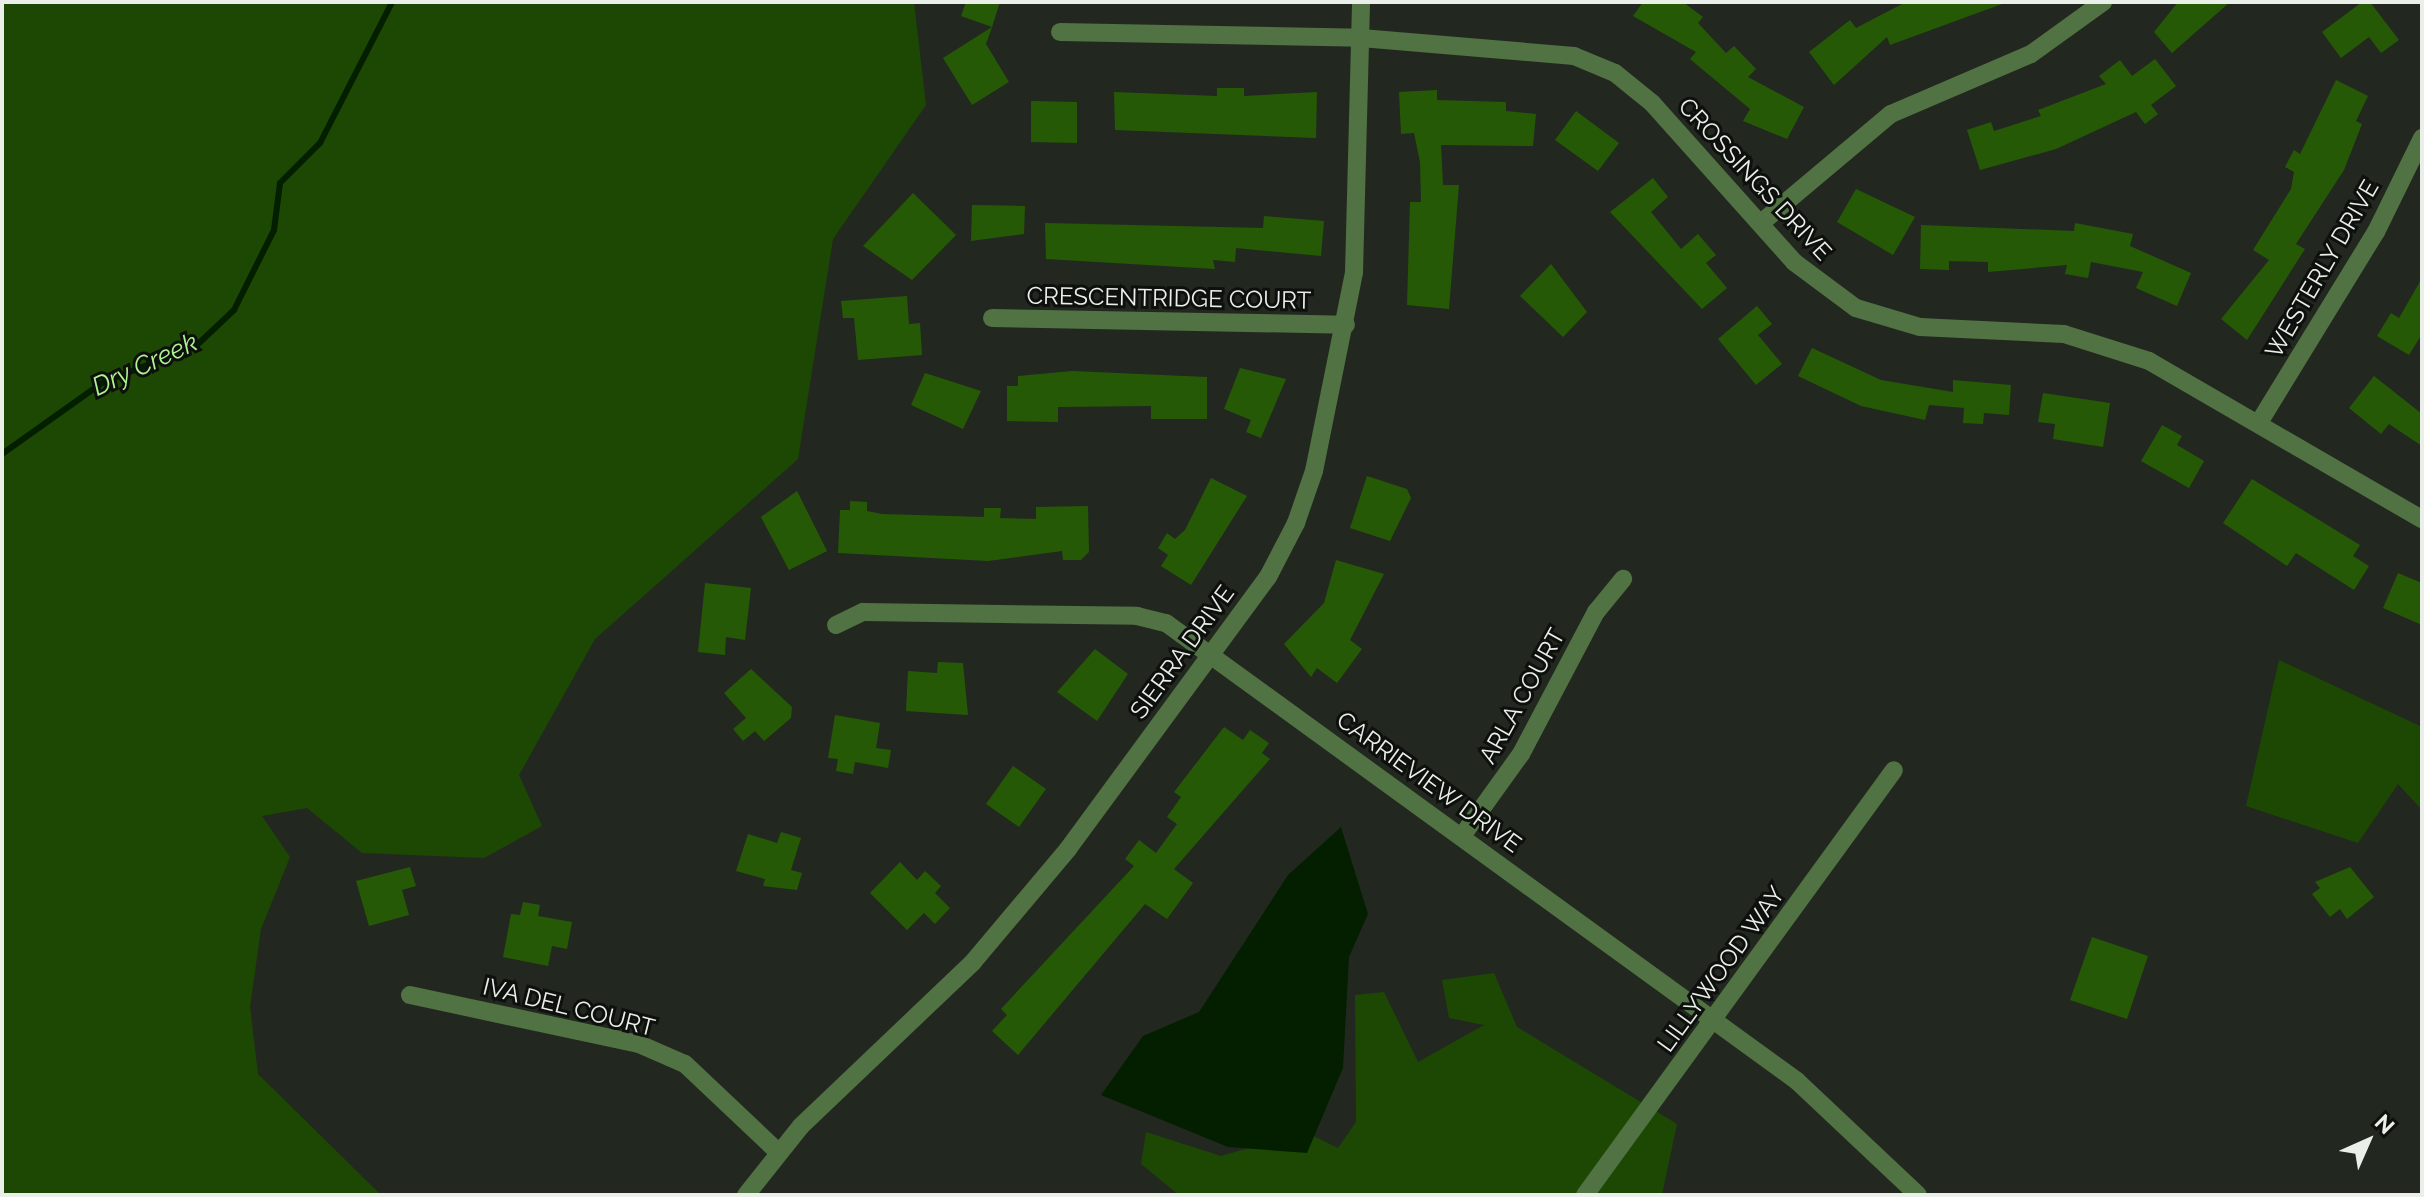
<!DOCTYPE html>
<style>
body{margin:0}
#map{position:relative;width:2424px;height:1197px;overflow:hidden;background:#222820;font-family:Raleway,sans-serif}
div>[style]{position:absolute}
.green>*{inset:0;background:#1d4803}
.water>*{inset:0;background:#041f00}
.stream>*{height:6px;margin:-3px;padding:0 3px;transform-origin:3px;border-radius:3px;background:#041f00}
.building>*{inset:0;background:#265906}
.street>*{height:18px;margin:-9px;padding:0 9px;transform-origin:9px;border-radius:9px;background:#517243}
span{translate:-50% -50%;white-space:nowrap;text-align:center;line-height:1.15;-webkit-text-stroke:6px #0d100c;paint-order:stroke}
.street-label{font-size:24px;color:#ebefea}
.water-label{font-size:26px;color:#adf58f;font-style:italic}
.frame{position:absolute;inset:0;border:4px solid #ebefea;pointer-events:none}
.north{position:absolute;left:2328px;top:1101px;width:80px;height:80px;-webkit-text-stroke:6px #0d100c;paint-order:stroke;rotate:45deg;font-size:22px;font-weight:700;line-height:32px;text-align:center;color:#ebefea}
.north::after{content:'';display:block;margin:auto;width:28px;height:36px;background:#ebefea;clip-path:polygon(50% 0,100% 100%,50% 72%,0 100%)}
</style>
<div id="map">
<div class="green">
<div style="clip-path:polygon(2px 2px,914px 2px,926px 105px,833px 239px,798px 459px,595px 639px,519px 775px,542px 826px,484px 858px,362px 853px,307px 808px,262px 816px,290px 857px,261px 929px,250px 1007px,258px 1074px,381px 1195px,2px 1195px)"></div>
<div style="clip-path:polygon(2279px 660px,2422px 727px,2422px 810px,2398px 784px,2358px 843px,2246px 806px)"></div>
<div style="clip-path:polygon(1494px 973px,1517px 1027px,1677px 1124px,1662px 1195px,1179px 1195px,1141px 1164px,1146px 1132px,1221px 1156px,1305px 1132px,1338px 1148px,1356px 1122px,1355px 995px,1384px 992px,1418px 1062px,1484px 1025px,1449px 1018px,1442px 980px)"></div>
</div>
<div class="water">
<div style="clip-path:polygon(1341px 827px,1368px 914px,1349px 957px,1343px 1068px,1307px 1153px,1228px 1147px,1101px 1095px,1143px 1036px,1199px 1012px,1288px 875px)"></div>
</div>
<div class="stream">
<div style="left:2px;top:454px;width:123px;rotate:-35.4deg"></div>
<div style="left:102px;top:383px;width:102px;rotate:-21.8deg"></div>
<div style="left:197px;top:345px;width:51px;rotate:-43.4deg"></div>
<div style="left:234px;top:310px;width:89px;rotate:-63.4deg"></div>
<div style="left:274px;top:230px;width:47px;rotate:-82.7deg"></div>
<div style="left:280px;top:183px;width:57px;rotate:-45deg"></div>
<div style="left:320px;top:143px;width:158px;rotate:-62.9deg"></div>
</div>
<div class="building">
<div style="clip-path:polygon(966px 2px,1000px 2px,992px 27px,961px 16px)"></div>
<div style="clip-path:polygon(1643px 2px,1683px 2px,1703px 17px,1698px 23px,1726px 53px,1734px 46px,1756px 69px,1748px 77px,1804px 107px,1787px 139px,1743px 121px,1750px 109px,1690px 59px,1696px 52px,1633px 16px)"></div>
<div style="clip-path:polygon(1906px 2px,2002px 4px,1890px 45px,1887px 37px,1834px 85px,1809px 52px,1850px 20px,1856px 28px)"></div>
<div style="clip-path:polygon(2178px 2px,2230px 2px,2172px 53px,2154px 32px)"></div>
<div style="clip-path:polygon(2362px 2px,2370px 2px,2399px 40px,2381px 53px,2369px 37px,2341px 58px,2322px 32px)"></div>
<div style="clip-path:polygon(992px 27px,986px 44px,1009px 82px,972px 105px,943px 58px)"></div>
<div style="clip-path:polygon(2155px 59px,2176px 86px,2151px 105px,2158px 114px,2145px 124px,2136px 112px,2056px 149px,1980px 170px,1967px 130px,1991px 122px,1994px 131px,2041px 116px,2038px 110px,2106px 84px,2099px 76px,2120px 60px,2132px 76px)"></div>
<div style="clip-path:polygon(2336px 80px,2368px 96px,2356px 121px,2362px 124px,2344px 170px,2296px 244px,2305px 249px,2247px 340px,2221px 319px,2269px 260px,2253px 250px,2291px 189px,2294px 172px,2285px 167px,2294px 150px,2300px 154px)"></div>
<div style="clip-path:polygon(1217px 88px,1244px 88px,1244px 96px,1317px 92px,1316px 138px,1115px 130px,1114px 92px,1217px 96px)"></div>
<div style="clip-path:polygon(1437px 90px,1437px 100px,1506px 102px,1506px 111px,1536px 114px,1533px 146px,1441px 145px,1443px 185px,1459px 185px,1449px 309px,1407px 305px,1410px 202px,1421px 202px,1420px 162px,1414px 133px,1401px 134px,1399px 92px)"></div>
<div style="clip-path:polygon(1031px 101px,1077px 102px,1077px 143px,1031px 142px)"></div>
<div style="clip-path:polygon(1576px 111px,1619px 143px,1598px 171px,1555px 140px)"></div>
<div style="clip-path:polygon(1653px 178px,1668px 197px,1651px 212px,1681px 249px,1698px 234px,1716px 255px,1706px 263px,1727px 288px,1702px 309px,1610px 212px)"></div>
<div style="clip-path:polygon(1856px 189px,1915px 217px,1893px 255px,1837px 222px)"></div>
<div style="clip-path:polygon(913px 193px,956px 235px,912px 280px,863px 246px)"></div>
<div style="clip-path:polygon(972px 205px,1025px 206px,1024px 234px,971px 241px)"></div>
<div style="clip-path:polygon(1264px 216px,1324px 221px,1321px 256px,1236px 248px,1235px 262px,1213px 260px,1215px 269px,1046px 259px,1045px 223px,1263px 228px)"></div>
<div style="clip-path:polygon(2075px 223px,2133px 234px,2130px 246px,2191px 273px,2177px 306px,2136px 288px,2143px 272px,2091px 262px,2088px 278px,2065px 274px,2067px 265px,1988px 272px,1988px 262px,1949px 261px,1949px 270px,1920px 269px,1921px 225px,2074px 231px)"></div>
<div style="clip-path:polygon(1551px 264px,1587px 312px,1563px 337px,1520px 296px)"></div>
<div style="clip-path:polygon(2422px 278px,2422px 334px,2409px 355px,2377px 336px,2391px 313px,2399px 318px)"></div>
<div style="clip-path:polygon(907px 296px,909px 324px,920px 323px,922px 355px,858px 360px,854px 318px,843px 318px,841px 301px)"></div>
<div style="clip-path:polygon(1757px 306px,1772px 324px,1758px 335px,1782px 364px,1756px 385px,1718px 339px)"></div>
<div style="clip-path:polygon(1812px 348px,1881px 380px,1953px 392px,1953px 380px,2011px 385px,2009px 415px,1984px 413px,1983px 424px,1963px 423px,1964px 408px,1929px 405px,1925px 420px,1861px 406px,1798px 376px)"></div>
<div style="clip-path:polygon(1240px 368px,1286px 379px,1261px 438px,1246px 432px,1251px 420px,1224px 409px)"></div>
<div style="clip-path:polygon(1072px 371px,1207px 377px,1207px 419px,1151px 419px,1151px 406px,1058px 407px,1058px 422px,1007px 421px,1007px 386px,1018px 386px,1018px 376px)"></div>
<div style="clip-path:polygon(925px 373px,981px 391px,963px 429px,911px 405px)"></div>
<div style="clip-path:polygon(2374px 376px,2422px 414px,2422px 446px,2389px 424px,2381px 434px,2349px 408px)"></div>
<div style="clip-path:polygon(2043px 393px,2110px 403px,2103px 447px,2053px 439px,2055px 424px,2038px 422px)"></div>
<div style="clip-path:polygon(2162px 425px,2182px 436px,2177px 445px,2204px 461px,2189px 488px,2141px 461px)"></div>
<div style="clip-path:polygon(1367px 476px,1407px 489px,1411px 498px,1390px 541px,1350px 528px)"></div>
<div style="clip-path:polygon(1211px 478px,1247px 496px,1191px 585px,1161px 566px,1168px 555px,1158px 548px,1167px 533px,1175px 539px,1185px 530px)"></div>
<div style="clip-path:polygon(2252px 479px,2360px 545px,2353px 556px,2369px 566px,2354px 590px,2296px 553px,2287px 566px,2223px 523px)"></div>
<div style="clip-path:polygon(797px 491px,827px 551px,789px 570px,761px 517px)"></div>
<div style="clip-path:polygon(850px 501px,867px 502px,867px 511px,882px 514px,984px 517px,984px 508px,1001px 508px,1000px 518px,1036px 519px,1036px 507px,1088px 506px,1089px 552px,1081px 560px,1063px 560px,1062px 551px,988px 561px,838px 553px,840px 510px,850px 510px)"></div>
<div style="clip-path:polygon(1336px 560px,1384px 574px,1350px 640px,1362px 649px,1337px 683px,1317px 668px,1311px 677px,1284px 644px,1324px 603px)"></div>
<div style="clip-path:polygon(2398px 573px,2422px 583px,2422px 625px,2383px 608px)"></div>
<div style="clip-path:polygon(705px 583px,751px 588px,745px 640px,726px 637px,725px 655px,698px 652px)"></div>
<div style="clip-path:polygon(1095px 649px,1128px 674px,1097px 721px,1057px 692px)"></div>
<div style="clip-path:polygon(938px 662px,963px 663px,968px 715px,906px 711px,908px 671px,937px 673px)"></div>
<div style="clip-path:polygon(751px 669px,792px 707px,791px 718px,764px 741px,755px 731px,743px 741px,733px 729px,746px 718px,724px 693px)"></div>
<div style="clip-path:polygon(835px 715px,880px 723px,876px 748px,891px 750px,888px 768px,855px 762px,853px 774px,836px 771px,838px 759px,828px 758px)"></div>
<div style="clip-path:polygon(1224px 727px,1243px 740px,1250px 730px,1269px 743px,1262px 753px,1270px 759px,1174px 869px,1193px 883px,1167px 919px,1145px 904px,1018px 1055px,992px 1031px,1007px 1015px,1001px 1009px,1134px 866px,1125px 859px,1139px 840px,1156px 853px,1177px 824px,1167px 817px,1181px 797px,1174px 792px)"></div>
<div style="clip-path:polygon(1013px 766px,1046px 789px,1019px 827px,986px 804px)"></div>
<div style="clip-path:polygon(781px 832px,801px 838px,791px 870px,802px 873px,797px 890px,763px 886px,765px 879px,736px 871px,748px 834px,777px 843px)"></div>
<div style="clip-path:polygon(900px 862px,917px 880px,925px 871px,941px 886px,935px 893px,950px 908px,935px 924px,924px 913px,907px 930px,870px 893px)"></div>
<div style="clip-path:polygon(410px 867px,416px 886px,402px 890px,409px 915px,369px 926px,356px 881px)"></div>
<div style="clip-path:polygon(2350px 867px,2374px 897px,2347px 919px,2340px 909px,2330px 917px,2312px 894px,2320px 888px,2315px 882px)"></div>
<div style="clip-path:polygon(523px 902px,540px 905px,538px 916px,572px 922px,567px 949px,552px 946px,548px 966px,503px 957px,511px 914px,520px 915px)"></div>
<div style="clip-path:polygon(2092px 937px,2148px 956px,2127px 1019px,2070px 1000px)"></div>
</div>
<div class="street">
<div style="left:1060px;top:32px;width:301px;rotate:1.1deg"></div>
<div style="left:1361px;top:38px;width:214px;rotate:4.8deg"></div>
<div style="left:1574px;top:56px;width:44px;rotate:22.5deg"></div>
<div style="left:1615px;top:73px;width:48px;rotate:39deg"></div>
<div style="left:1652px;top:103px;width:213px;rotate:48.2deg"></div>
<div style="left:1794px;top:262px;width:77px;rotate:36.6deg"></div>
<div style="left:1856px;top:308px;width:67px;rotate:16.5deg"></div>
<div style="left:1920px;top:327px;width:144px;rotate:2.8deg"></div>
<div style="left:2064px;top:334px;width:89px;rotate:17.6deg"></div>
<div style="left:2149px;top:361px;width:315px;rotate:30.1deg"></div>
<div style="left:1761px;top:223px;width:170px;rotate:-40deg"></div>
<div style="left:1891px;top:114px;width:152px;rotate:-23.2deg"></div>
<div style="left:2031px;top:54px;width:89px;rotate:-35.8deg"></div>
<div style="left:992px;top:318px;width:354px;rotate:1.1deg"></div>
<div style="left:2260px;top:421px;width:222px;rotate:-58.5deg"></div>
<div style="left:2376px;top:232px;width:105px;rotate:-63.9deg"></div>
<div style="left:836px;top:625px;width:30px;rotate:-26deg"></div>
<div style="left:863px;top:612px;width:274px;rotate:0.8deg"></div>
<div style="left:1137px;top:616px;width:30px;rotate:14deg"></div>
<div style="left:1166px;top:623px;width:780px;rotate:35.97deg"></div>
<div style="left:1797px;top:1081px;width:166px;rotate:43.3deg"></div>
<div style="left:1462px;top:836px;width:101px;rotate:-54.3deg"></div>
<div style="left:1521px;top:754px;width:161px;rotate:-62.2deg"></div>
<div style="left:1596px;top:612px;width:43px;rotate:-50.7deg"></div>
<div style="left:410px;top:995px;width:234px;rotate:12.1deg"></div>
<div style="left:639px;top:1044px;width:50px;rotate:23.5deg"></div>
<div style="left:685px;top:1064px;width:127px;rotate:43.4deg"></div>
<div style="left:746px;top:1195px;width:88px;rotate:-51.4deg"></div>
<div style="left:801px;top:1126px;width:238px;rotate:-43.6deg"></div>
<div style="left:973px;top:962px;width:148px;rotate:-49.9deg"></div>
<div style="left:1068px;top:849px;width:338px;rotate:-53.7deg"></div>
<div style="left:1268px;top:577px;width:61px;rotate:-62.6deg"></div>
<div style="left:1296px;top:523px;width:55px;rotate:-70.9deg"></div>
<div style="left:1314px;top:471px;width:203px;rotate:-78.6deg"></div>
<div style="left:1354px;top:272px;width:270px;rotate:-88.5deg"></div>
<div style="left:1585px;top:1195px;width:525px;rotate:-53.98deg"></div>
</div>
<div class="street-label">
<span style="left:1755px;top:179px;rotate:47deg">CROSSINGS DRIVE</span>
<span style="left:2322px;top:269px;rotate:-60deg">WESTERLY DRIVE</span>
<span style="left:1169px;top:298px;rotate:1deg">CRESCENTRIDGE COURT</span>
<span style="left:1182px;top:652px;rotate:-54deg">SIERRA DRIVE</span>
<span style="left:1522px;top:696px;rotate:-61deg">ARLA COURT</span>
<span style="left:1429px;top:782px;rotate:36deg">CARRIEVIEW DRIVE</span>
<span style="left:1721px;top:969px;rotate:-54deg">LILLYWOOD WAY</span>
<span style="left:569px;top:1007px;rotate:14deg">IVA DEL COURT</span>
</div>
<div class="water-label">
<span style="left:145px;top:365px;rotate:-25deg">Dry Creek</span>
</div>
<div class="frame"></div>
<div class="north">N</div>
</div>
